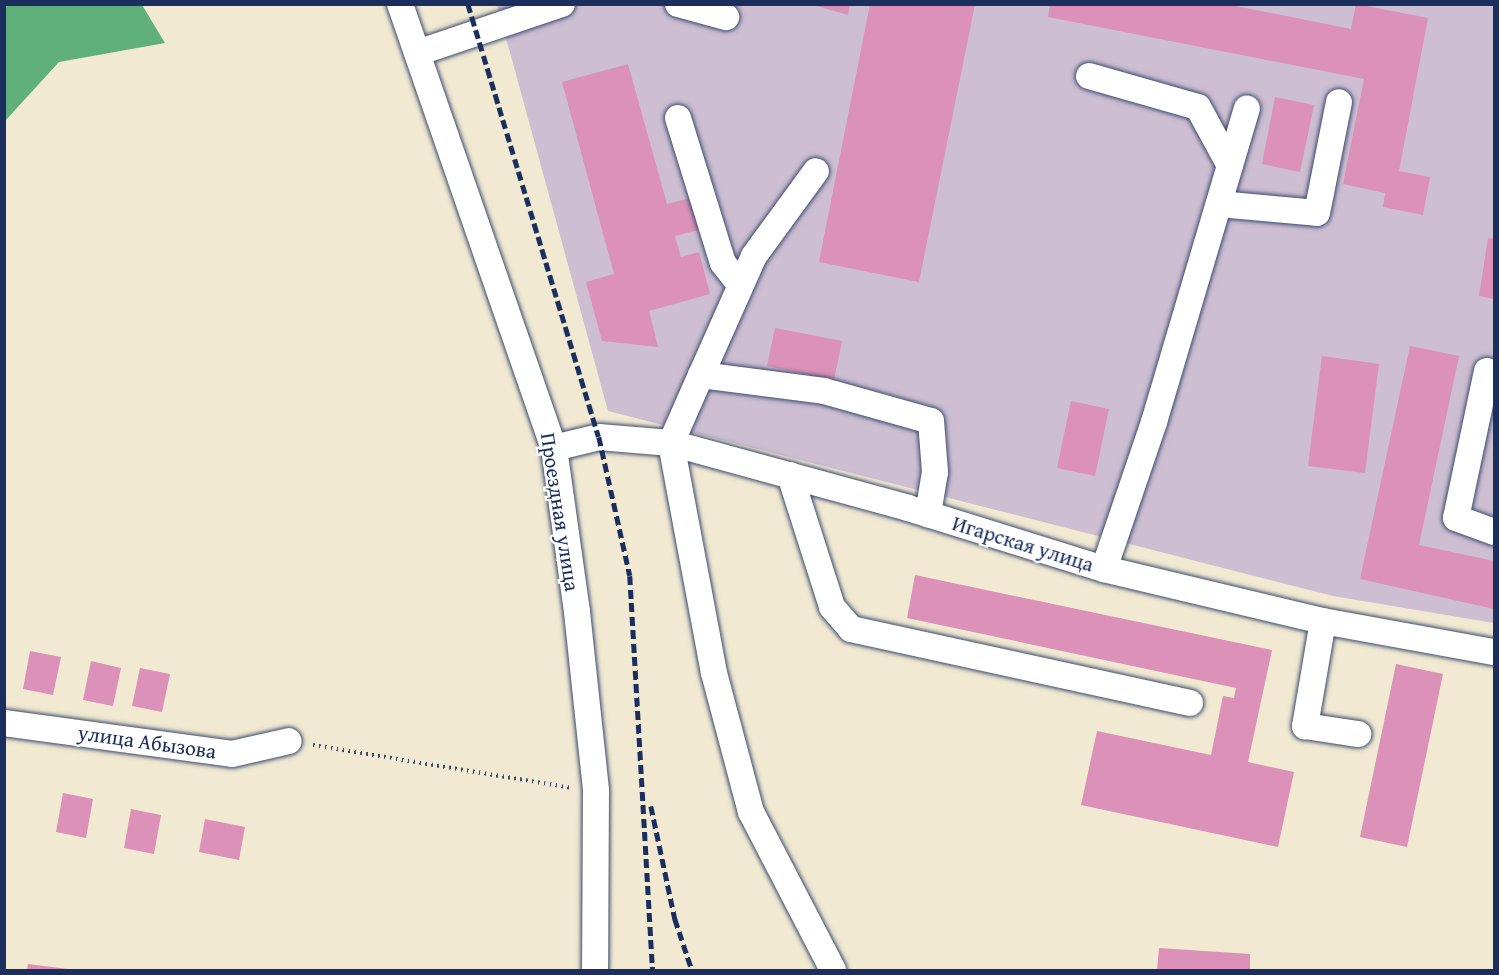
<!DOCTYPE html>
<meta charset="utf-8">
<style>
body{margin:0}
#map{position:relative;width:1499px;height:975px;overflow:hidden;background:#f1e9d2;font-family:"Gentium Book Plus",serif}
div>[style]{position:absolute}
.industrial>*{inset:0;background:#cdbed2}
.forest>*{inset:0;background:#60b07b}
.building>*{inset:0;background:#db91b8}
.path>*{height:4px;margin-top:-2px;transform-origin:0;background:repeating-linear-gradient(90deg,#3b4b6f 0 1.5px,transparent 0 6px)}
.roads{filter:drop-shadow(0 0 2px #3b4b6f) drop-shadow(0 0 2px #3b4b6f)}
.minor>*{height:26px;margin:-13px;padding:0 13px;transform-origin:13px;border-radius:13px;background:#fff}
.rail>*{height:4.5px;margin-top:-2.25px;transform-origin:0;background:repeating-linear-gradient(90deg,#1b2f5e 0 9px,transparent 0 13.5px)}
span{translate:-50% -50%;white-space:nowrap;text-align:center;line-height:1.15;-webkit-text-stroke:4.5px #fff;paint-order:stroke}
.street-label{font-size:21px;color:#1b2f5e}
.frame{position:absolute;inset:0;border:6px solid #1b2f5e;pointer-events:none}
</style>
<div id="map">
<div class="industrial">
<div style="clip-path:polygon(497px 5px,1494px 5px,1494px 623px,1333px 596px,608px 411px)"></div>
</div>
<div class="forest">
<div style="clip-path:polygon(5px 4px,142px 5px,165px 43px,59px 62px,5px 121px)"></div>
</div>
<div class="building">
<div style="clip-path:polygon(810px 4px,850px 4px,848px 15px)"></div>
<div style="clip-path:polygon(870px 4px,975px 4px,919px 282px,819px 262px)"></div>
<div style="clip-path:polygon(1050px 4px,1226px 4px,1351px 29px,1356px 4px,1428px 18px,1399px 171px,1430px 177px,1423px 215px,1383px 207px,1385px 193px,1343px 184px,1364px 79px,1048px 17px)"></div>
<div style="clip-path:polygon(628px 64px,667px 204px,690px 198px,699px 230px,675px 236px,681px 257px,699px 252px,710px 294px,649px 311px,658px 347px,602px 341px,586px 282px,614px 274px,562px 82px)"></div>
<div style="clip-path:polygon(1275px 97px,1314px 105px,1300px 172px,1262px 164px)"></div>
<div style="clip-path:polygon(1488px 238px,1494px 239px,1494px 299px,1479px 296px)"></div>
<div style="clip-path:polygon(775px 328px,842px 341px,834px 380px,767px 366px)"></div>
<div style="clip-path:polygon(1410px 346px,1459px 356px,1419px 545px,1494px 561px,1494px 609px,1360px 579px)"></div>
<div style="clip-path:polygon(1322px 356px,1379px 364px,1365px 473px,1308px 466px)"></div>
<div style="clip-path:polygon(1071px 401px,1109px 409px,1095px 476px,1057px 468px)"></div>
<div style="clip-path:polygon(915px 575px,1272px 650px,1248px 762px,1294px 772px,1278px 847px,1081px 805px,1097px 731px,1211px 755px,1223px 696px,1234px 698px,1236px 688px,907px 618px)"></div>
<div style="clip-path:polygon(30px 651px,61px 657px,53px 695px,23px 689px)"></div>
<div style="clip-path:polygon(91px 661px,121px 668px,113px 706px,83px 700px)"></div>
<div style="clip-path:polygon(1396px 664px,1443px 674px,1407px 847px,1360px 837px)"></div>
<div style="clip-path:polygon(140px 668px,170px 674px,162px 712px,132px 706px)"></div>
<div style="clip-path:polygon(63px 793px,93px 799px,86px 838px,56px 832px)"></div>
<div style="clip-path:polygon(131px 809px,161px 815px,154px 854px,124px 848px)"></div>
<div style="clip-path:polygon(205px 819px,245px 827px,239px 860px,199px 852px)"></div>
<div style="clip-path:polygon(1159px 948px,1250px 954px,1250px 970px,1157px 970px)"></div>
<div style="clip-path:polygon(28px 964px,68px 969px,68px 970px,27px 970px)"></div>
</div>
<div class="path">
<div style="left:313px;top:745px;width:263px;rotate:9.4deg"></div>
</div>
<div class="roads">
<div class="minor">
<div style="left:400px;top:4px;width:470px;rotate:70.9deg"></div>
<div style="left:554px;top:448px;width:166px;rotate:82deg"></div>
<div style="left:577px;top:612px;width:180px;rotate:83.9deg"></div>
<div style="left:596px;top:791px;width:179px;rotate:90.3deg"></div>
<div style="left:678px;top:4px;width:50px;rotate:15.2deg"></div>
<div style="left:417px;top:53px;width:153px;rotate:-18.7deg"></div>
<div style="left:1089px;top:76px;width:113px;rotate:15.9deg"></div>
<div style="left:1198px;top:107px;width:67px;rotate:61.5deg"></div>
<div style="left:678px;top:118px;width:152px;rotate:72.8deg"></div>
<div style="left:723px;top:263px;width:28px;rotate:52deg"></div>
<div style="left:1219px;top:204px;width:98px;rotate:5.2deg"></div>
<div style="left:1317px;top:213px;width:113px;rotate:-78.8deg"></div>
<div style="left:1487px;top:371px;width:150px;rotate:101.9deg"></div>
<div style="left:1456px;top:518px;width:40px;rotate:20.2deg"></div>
<div style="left:701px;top:375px;width:130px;rotate:-66deg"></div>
<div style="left:754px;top:256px;width:105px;rotate:-53.9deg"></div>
<div style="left:554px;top:448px;width:46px;rotate:-13.7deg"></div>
<div style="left:599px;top:437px;width:72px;rotate:4.8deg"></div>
<div style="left:671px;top:443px;width:246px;rotate:15.3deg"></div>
<div style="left:908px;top:508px;width:205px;rotate:17.3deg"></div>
<div style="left:1104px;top:569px;width:225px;rotate:13.4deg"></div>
<div style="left:1323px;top:621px;width:174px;rotate:10.3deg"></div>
<div style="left:790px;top:475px;width:139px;rotate:72.3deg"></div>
<div style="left:832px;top:607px;width:29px;rotate:49deg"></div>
<div style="left:851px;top:629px;width:347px;rotate:12.3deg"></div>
<div style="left:1104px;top:569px;width:155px;rotate:-71.2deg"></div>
<div style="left:1154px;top:422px;width:327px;rotate:-73.5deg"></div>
<div style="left:1323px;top:621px;width:107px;rotate:99.7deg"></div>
<div style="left:1305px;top:726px;width:54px;rotate:8.6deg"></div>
<div style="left:4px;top:723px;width:230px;rotate:7.7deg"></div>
<div style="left:232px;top:754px;width:58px;rotate:-12.8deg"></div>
<div style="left:833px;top:970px;width:178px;rotate:-117.4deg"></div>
<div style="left:751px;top:812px;width:144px;rotate:-104.9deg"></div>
<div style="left:714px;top:673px;width:234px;rotate:-100.6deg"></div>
<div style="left:671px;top:443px;width:74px;rotate:-66.2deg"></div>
<div style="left:701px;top:375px;width:124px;rotate:7.4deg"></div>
<div style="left:824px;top:391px;width:111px;rotate:15.7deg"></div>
<div style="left:931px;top:421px;width:51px;rotate:85.5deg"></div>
<div style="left:935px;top:472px;width:43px;rotate:99.5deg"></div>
</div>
</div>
<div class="rail">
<div style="left:468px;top:4px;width:452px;rotate:73.2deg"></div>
<div style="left:599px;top:437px;width:142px;rotate:77.4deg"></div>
<div style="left:630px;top:576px;width:395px;rotate:86.7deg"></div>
<div style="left:651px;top:806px;width:116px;rotate:78deg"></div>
<div style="left:675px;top:919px;width:54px;rotate:71.6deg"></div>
</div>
<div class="street-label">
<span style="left:560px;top:512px;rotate:81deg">Проездная улица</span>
<span style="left:1023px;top:544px;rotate:17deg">Игарская улица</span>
<span style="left:147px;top:742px;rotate:8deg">улица Абызова</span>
</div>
<div class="frame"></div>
</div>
